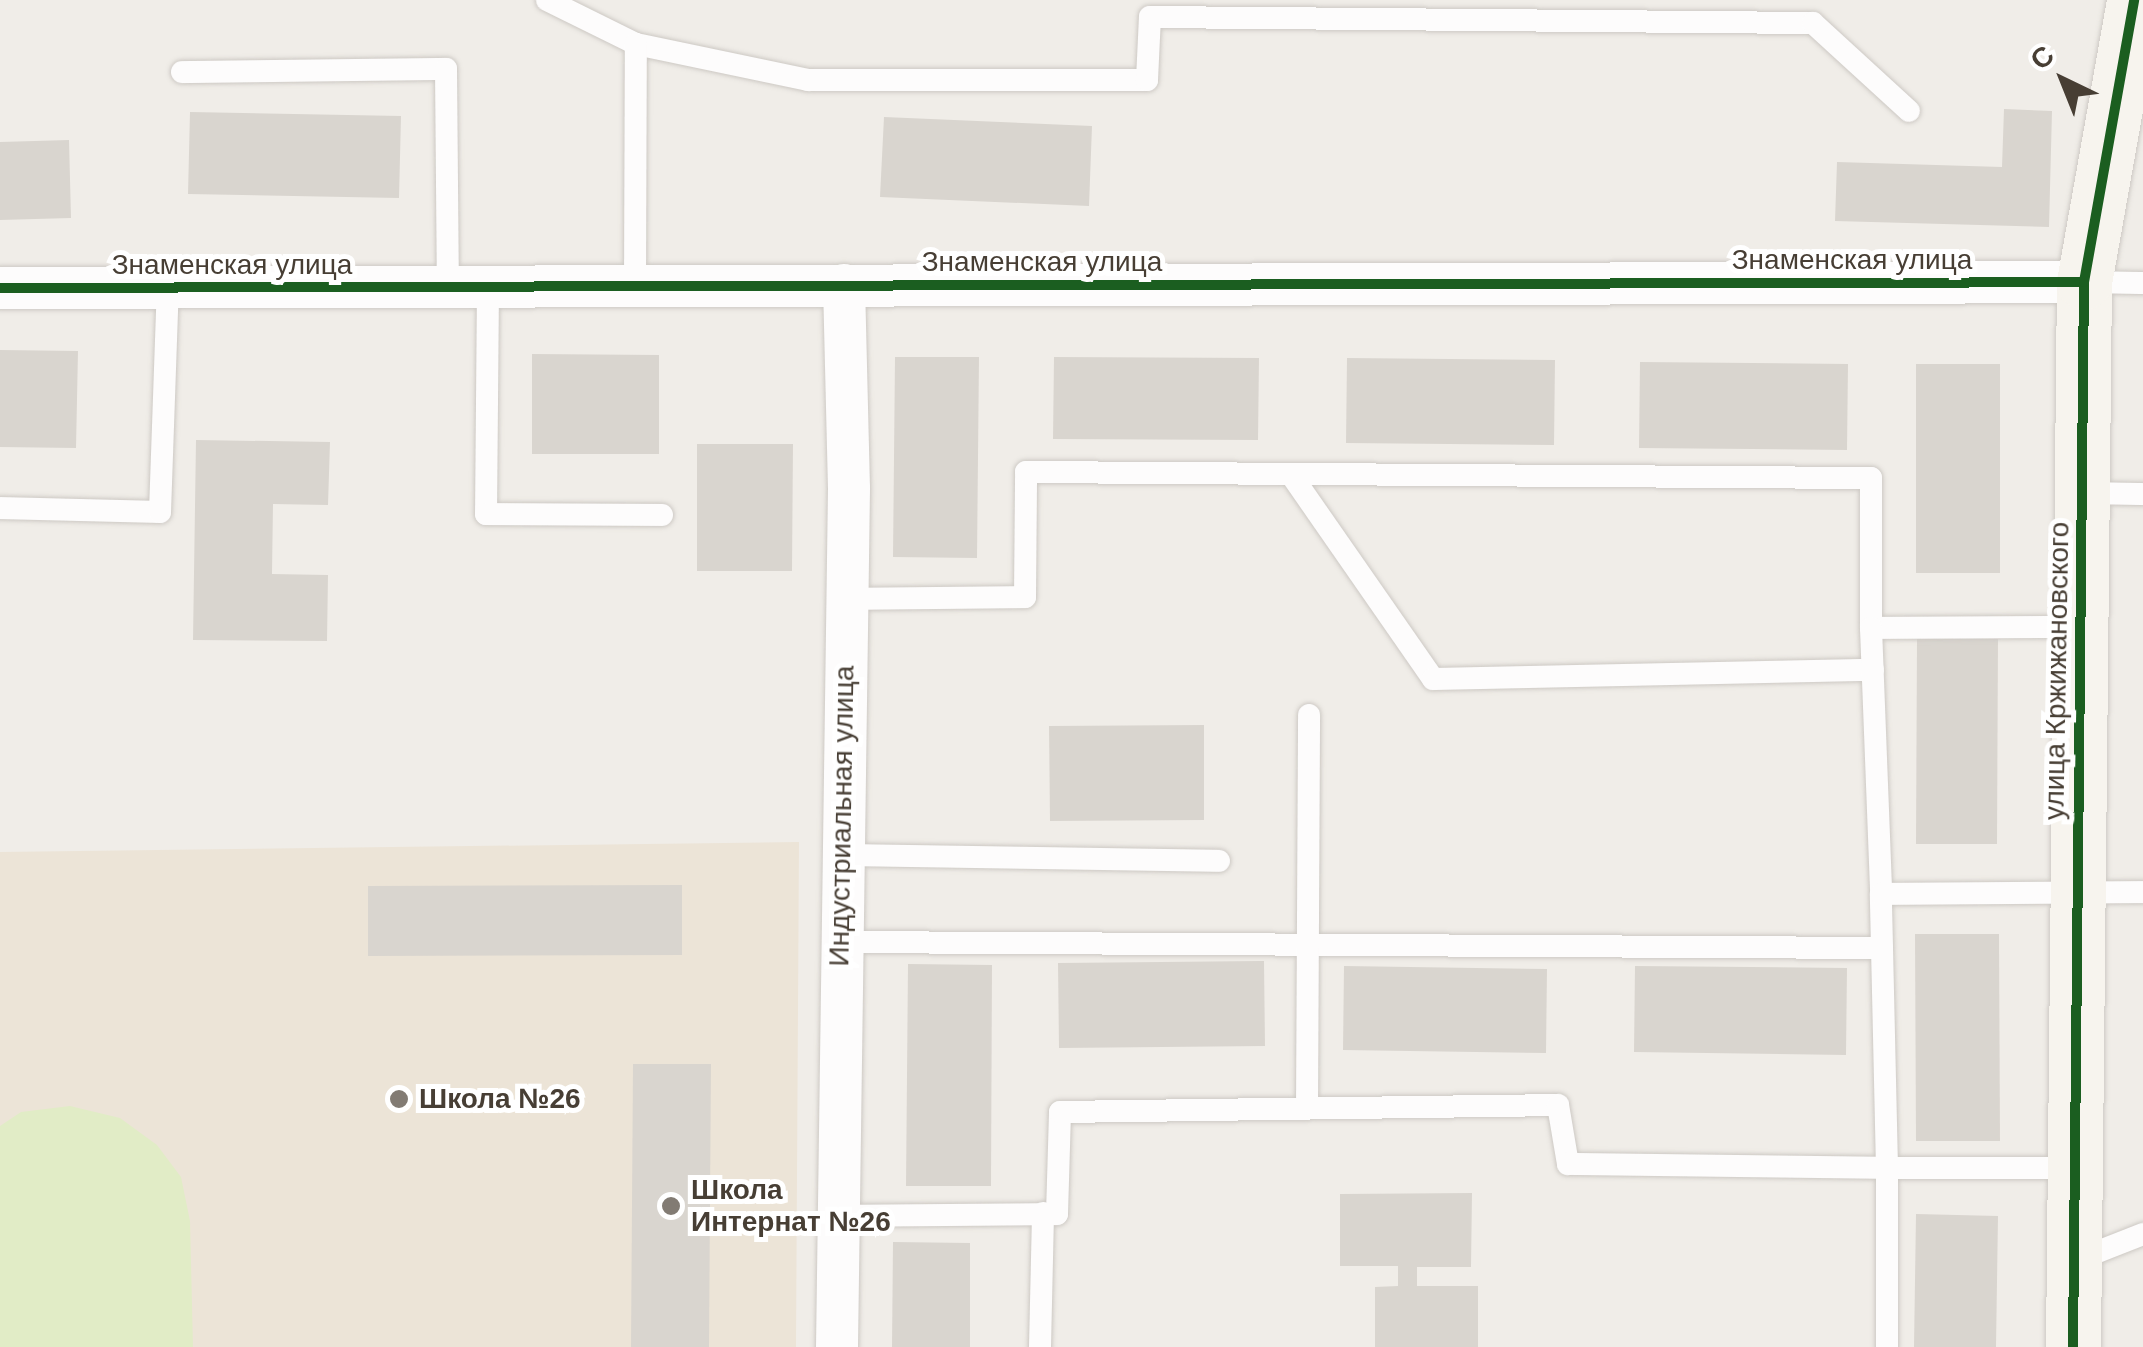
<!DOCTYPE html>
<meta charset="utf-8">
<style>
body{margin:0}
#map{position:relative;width:2143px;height:1347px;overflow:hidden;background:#f0ede8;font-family:Arial,sans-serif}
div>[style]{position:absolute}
.education>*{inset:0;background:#ece4d7}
.green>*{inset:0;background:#e1ecc6}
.building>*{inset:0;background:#d9d5cf}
.roads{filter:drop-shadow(0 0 2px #cdc9c4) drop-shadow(0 0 2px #cdc9c4)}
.lane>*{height:22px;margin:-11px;padding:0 11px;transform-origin:11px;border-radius:11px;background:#fdfcfc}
.street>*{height:42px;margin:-21px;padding:0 21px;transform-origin:21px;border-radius:21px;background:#fdfcfc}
.secondary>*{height:55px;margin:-27.5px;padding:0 27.5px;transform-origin:27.5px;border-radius:27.5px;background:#f7f4ee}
.cycleway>*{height:10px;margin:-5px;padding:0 5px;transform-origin:5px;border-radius:5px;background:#1b5e20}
.dots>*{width:28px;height:28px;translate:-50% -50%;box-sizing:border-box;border:5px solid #fff;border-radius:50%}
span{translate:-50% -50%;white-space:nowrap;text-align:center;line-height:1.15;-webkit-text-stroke:10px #fff;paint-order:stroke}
.street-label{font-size:28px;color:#473e34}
.poi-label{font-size:28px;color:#473e34;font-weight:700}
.left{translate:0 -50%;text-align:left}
.north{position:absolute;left:2013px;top:30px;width:100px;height:100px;-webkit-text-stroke:8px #fff;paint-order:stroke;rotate:317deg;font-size:28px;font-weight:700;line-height:40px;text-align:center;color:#473e34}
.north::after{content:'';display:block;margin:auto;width:35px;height:45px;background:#473e34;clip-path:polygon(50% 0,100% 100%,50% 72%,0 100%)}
</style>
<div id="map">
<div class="education">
<div style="clip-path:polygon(799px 842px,796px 1347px,0 1347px,0 852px)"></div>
</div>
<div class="green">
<div style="clip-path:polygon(70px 1106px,120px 1118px,157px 1145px,181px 1177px,190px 1221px,193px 1347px,0 1347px,0 1126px,21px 1112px)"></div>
</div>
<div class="building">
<div style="clip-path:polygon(2004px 109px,2052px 111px,2049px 227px,1835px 221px,1837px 162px,2002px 167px)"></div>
<div style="clip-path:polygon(190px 112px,401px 116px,399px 198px,188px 194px)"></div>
<div style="clip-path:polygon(884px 117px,1092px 126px,1089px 206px,880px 197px)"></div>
<div style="clip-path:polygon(69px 140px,71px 218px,0 220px,0 142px)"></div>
<div style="clip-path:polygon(0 350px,78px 351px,76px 448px,0 447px)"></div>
<div style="clip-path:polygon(532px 354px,659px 355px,659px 454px,532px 454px)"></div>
<div style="clip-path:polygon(895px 357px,979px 357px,977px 558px,893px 557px)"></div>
<div style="clip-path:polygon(1054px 357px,1259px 358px,1258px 440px,1053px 439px)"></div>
<div style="clip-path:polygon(1347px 358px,1555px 360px,1554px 445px,1346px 443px)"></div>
<div style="clip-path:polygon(1640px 362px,1848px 364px,1847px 450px,1639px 448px)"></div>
<div style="clip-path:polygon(1916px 364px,2000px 364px,2000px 573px,1916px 573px)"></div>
<div style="clip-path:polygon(196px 440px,330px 442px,328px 505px,273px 504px,272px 574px,328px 575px,327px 641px,193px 640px)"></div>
<div style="clip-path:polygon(697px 444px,793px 444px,792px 571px,697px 571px)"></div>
<div style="clip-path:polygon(1917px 639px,1998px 639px,1997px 844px,1916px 844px)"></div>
<div style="clip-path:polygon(1204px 725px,1204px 820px,1050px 821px,1049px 726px)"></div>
<div style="clip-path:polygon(682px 885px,682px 955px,368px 956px,368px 886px)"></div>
<div style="clip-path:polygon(1915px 934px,1999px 934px,2000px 1141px,1916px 1141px)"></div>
<div style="clip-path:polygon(1264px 961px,1265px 1046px,1059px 1048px,1058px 963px)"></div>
<div style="clip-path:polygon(908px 964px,992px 965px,991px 1186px,906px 1186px)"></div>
<div style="clip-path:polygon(1344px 966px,1547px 969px,1546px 1053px,1343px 1050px)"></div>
<div style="clip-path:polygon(1635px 966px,1847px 968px,1846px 1055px,1634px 1052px)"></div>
<div style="clip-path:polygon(633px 1064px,711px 1064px,709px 1347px,631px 1347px)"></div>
<div style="clip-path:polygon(1472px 1193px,1471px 1267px,1417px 1267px,1417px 1286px,1478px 1286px,1478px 1347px,1375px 1347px,1375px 1287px,1398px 1286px,1398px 1266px,1340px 1266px,1340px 1194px)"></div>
<div style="clip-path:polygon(1916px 1214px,1998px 1216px,1996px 1347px,1914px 1347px)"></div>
<div style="clip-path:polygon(893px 1242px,970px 1243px,970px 1347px,892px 1347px)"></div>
</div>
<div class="roads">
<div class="lane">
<div style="left:547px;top:0;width:99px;rotate:26.3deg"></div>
<div style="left:636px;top:44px;width:176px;rotate:11.8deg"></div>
<div style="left:808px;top:80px;width:339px"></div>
<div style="left:1147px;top:80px;width:63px;rotate:-87.3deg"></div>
<div style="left:1150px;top:17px;width:663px;rotate:0.52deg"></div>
<div style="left:1813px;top:23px;width:130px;rotate:42.5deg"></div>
<div style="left:182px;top:72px;width:264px;rotate:-0.7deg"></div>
<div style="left:446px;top:69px;width:218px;rotate:89.5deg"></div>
<div style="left:2084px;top:282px;width:59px;rotate:1deg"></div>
<div style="left:635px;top:286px;width:242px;rotate:-89.8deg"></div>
<div style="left:488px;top:287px;width:227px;rotate:90.5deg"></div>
<div style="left:486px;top:514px;width:176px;rotate:0.3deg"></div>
<div style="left:1292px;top:476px;width:247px;rotate:55.2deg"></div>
<div style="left:1433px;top:679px;width:440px;rotate:-1.2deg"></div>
<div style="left:2082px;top:493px;width:61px;rotate:0.9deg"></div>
<div style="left:0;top:508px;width:160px;rotate:1.4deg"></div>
<div style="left:160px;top:512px;width:224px;rotate:-88deg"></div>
<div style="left:847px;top:599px;width:178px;rotate:-0.6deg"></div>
<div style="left:1025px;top:597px;width:125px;rotate:-89.5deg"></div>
<div style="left:1026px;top:472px;width:845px;rotate:0.41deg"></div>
<div style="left:1871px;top:478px;width:150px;rotate:90deg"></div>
<div style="left:1871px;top:628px;width:210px;rotate:-0.3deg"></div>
<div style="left:1871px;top:628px;width:266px;rotate:87.8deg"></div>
<div style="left:841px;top:855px;width:378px;rotate:0.9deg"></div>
<div style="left:840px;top:942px;width:1042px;rotate:0.33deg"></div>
<div style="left:1307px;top:1108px;width:393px;rotate:-89.7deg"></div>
<div style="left:838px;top:1216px;width:219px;rotate:-0.5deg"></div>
<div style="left:1057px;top:1214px;width:102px;rotate:-88.3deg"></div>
<div style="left:1060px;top:1112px;width:498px;rotate:-0.8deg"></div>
<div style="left:1558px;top:1105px;width:60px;rotate:80.4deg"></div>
<div style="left:1568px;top:1164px;width:319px;rotate:0.7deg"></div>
<div style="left:1887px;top:1168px;width:274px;rotate:-91.3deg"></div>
<div style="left:1881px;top:894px;width:262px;rotate:-0.4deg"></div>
<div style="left:2077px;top:1260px;width:71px;rotate:-21.5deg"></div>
<div style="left:1040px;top:1347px;width:134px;rotate:-88.7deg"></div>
<div style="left:1887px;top:1347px;width:179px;rotate:-90deg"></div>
<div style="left:1887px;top:1168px;width:190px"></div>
</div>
<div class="street">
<div style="left:0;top:288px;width:2084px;rotate:-0.16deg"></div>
<div style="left:837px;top:1347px;width:858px;rotate:-89.2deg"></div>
<div style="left:849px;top:489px;width:204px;rotate:-91.4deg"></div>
</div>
<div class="secondary">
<div style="left:2073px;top:1347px;width:1065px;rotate:-89.41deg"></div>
<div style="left:2084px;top:282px;width:286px;rotate:-79.9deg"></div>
</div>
</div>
<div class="cycleway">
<div style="left:0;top:288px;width:2084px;rotate:-0.16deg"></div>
<div style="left:2073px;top:1347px;width:1065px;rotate:-89.41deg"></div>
<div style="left:2084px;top:282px;width:286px;rotate:-79.9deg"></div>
</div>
<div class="dots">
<div style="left:399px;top:1099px;background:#827b73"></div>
<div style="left:671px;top:1206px;background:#827b73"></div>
</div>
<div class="street-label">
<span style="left:1852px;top:260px">Знаменская улица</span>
<span style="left:1042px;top:262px">Знаменская улица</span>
<span style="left:232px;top:265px">Знаменская улица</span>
<span style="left:2057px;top:671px;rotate:-89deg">улица Кржижановского</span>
<span style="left:842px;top:816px;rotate:-89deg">Индустриальная улица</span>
</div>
<div class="poi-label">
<span class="left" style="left:419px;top:1099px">Школа №26</span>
<span class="left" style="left:691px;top:1206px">Школа<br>Интернат №26</span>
</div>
<div class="north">С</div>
</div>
